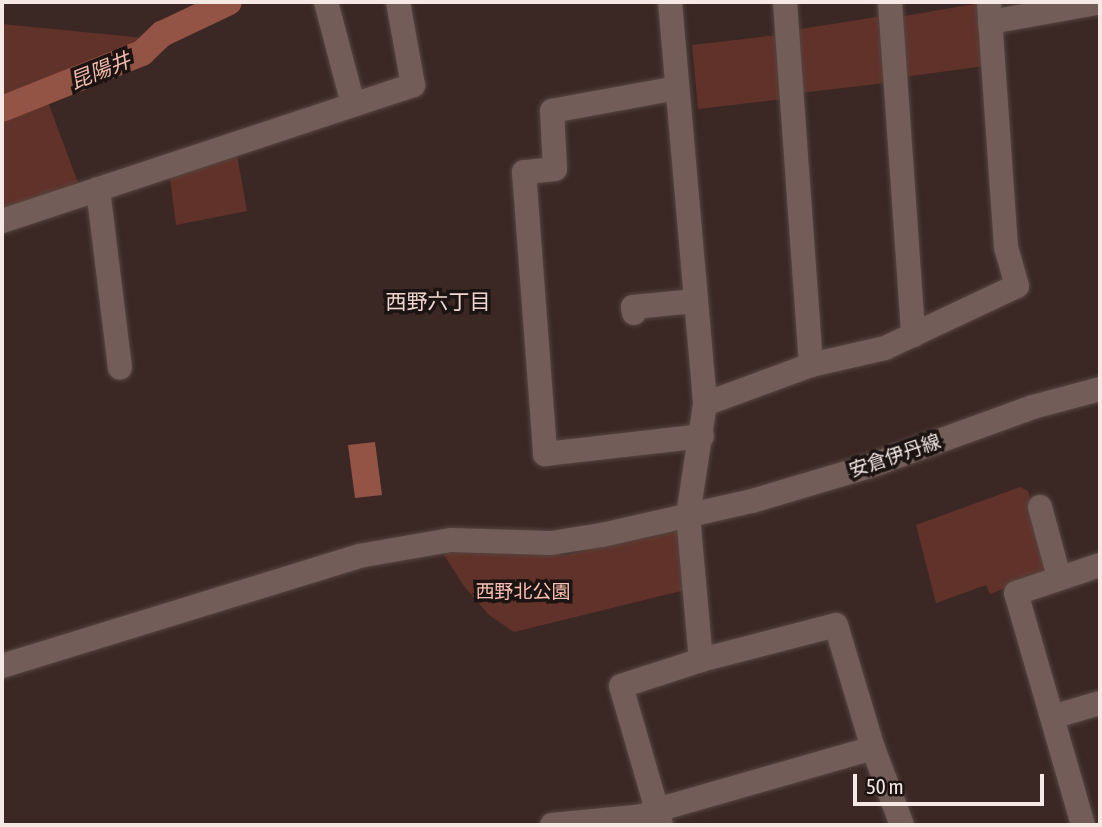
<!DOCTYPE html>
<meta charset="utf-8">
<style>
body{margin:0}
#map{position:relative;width:1102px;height:827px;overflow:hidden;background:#3b2824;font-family:"Asap Condensed","Noto Sans JP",sans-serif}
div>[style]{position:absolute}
.green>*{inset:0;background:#613229}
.water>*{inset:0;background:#935345}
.canal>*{height:26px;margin:-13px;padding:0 13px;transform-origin:13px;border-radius:13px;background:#935345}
.roads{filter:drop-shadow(0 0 2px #554541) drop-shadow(0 0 2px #554541)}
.minor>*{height:24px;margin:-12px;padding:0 12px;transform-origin:12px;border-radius:12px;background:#725d58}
span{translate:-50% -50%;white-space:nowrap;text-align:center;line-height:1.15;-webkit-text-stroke:7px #1c1412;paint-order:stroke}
.street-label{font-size:19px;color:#f5e8e5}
.park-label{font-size:19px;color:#fbc0b3}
.water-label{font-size:21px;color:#f6bbae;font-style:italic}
.neighbourhood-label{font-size:21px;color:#efd5cf}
.frame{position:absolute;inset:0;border:4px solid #f5e8e5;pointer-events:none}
.scale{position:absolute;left:853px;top:774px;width:191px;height:32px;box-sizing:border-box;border:4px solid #f5e8e5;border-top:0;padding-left:9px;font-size:21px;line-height:24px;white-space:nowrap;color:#f5e8e5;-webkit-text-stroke:5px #1c1412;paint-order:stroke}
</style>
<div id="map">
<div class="green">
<div style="clip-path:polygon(980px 3px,984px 66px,904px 77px,899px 17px)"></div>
<div style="clip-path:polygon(882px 16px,885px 83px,800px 93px,795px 30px)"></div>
<div style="clip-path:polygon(2px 24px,155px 39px,141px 52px,2px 105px)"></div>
<div style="clip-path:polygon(778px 35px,784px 99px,698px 109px,692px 45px)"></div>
<div style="clip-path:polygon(46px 97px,80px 188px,2px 215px,2px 114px)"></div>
<div style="clip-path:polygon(237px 155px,247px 211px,176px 225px,169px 171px)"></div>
<div style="clip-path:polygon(1020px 487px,1028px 491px,1050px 564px,1046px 572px,990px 594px,986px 585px,936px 603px,916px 525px)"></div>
<div style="clip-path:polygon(673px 528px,680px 535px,685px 590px,514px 632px,489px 615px,464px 586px,444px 555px,448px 551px,567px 555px)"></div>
</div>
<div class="water">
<div style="clip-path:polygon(375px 442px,382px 495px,355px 498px,348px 445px)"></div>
</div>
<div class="canal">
<div style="left:2px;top:109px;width:151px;rotate:-21.8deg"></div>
<div style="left:142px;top:53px;width:28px;rotate:-44deg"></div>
<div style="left:162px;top:34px;width:74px;rotate:-25.5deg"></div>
</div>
<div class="roads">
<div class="minor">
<div style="left:326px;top:2px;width:106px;rotate:75.2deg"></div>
<div style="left:670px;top:2px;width:404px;rotate:85deg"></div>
<div style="left:705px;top:404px;width:112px;rotate:98.7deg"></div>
<div style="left:688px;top:515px;width:146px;rotate:84.9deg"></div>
<div style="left:785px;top:2px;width:364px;rotate:85.9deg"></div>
<div style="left:890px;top:2px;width:334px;rotate:86deg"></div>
<div style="left:990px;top:22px;width:109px;rotate:-10.1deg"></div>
<div style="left:677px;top:88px;width:127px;rotate:169.6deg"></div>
<div style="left:552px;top:111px;width:58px;rotate:87deg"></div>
<div style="left:555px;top:169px;width:31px;rotate:174deg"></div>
<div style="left:524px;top:172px;width:283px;rotate:85.7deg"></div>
<div style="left:545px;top:454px;width:158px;rotate:-6.5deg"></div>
<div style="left:98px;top:189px;width:180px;rotate:83deg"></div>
<div style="left:2px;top:221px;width:433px;rotate:-18.3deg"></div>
<div style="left:413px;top:85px;width:84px;rotate:-100.2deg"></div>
<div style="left:634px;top:313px;width:6px;rotate:-99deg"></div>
<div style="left:633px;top:307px;width:63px;rotate:-5.4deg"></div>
<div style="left:705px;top:404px;width:113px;rotate:-20.2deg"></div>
<div style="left:811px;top:365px;width:76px;rotate:-12.9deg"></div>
<div style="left:885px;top:348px;width:146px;rotate:-25.2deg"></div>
<div style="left:1017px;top:286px;width:41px;rotate:-105.8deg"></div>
<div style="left:1006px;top:247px;width:246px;rotate:-94deg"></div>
<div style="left:1040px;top:507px;width:73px;rotate:74.8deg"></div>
<div style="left:2px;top:666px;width:374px;rotate:-17.1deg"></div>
<div style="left:359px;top:556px;width:93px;rotate:-9.9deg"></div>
<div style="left:451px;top:540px;width:100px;rotate:1.7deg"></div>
<div style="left:551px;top:543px;width:52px;rotate:-8.9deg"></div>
<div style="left:602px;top:535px;width:154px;rotate:-12.8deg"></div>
<div style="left:752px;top:501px;width:123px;rotate:-16.5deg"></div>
<div style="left:870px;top:466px;width:173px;rotate:-19.9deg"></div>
<div style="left:1033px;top:407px;width:69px;rotate:-15deg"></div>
<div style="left:1052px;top:717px;width:50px;rotate:-16.3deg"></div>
<div style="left:873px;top:748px;width:225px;rotate:164deg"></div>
<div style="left:657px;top:810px;width:129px;rotate:-106.2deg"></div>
<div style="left:621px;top:686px;width:84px;rotate:-18deg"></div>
<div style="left:701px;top:660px;width:139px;rotate:-14.5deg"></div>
<div style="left:836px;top:625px;width:128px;rotate:73.3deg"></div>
<div style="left:873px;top:748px;width:82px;rotate:69.4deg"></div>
<div style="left:552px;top:825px;width:91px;rotate:-5.6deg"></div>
<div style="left:643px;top:816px;width:15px;rotate:-23deg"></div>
<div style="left:657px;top:810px;width:16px;rotate:75deg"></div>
<div style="left:1083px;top:825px;width:241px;rotate:-106.1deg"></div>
<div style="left:1016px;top:593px;width:89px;rotate:-18.4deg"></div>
</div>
</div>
<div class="street-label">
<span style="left:895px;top:456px;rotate:-19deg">安倉伊丹線</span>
</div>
<div class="park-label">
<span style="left:523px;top:592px">西野北公園</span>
</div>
<div class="water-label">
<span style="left:100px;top:70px;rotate:-22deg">昆陽井</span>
</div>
<div class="neighbourhood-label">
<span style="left:438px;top:301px">西野六丁目</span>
</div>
<div class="frame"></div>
<div class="scale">50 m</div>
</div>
